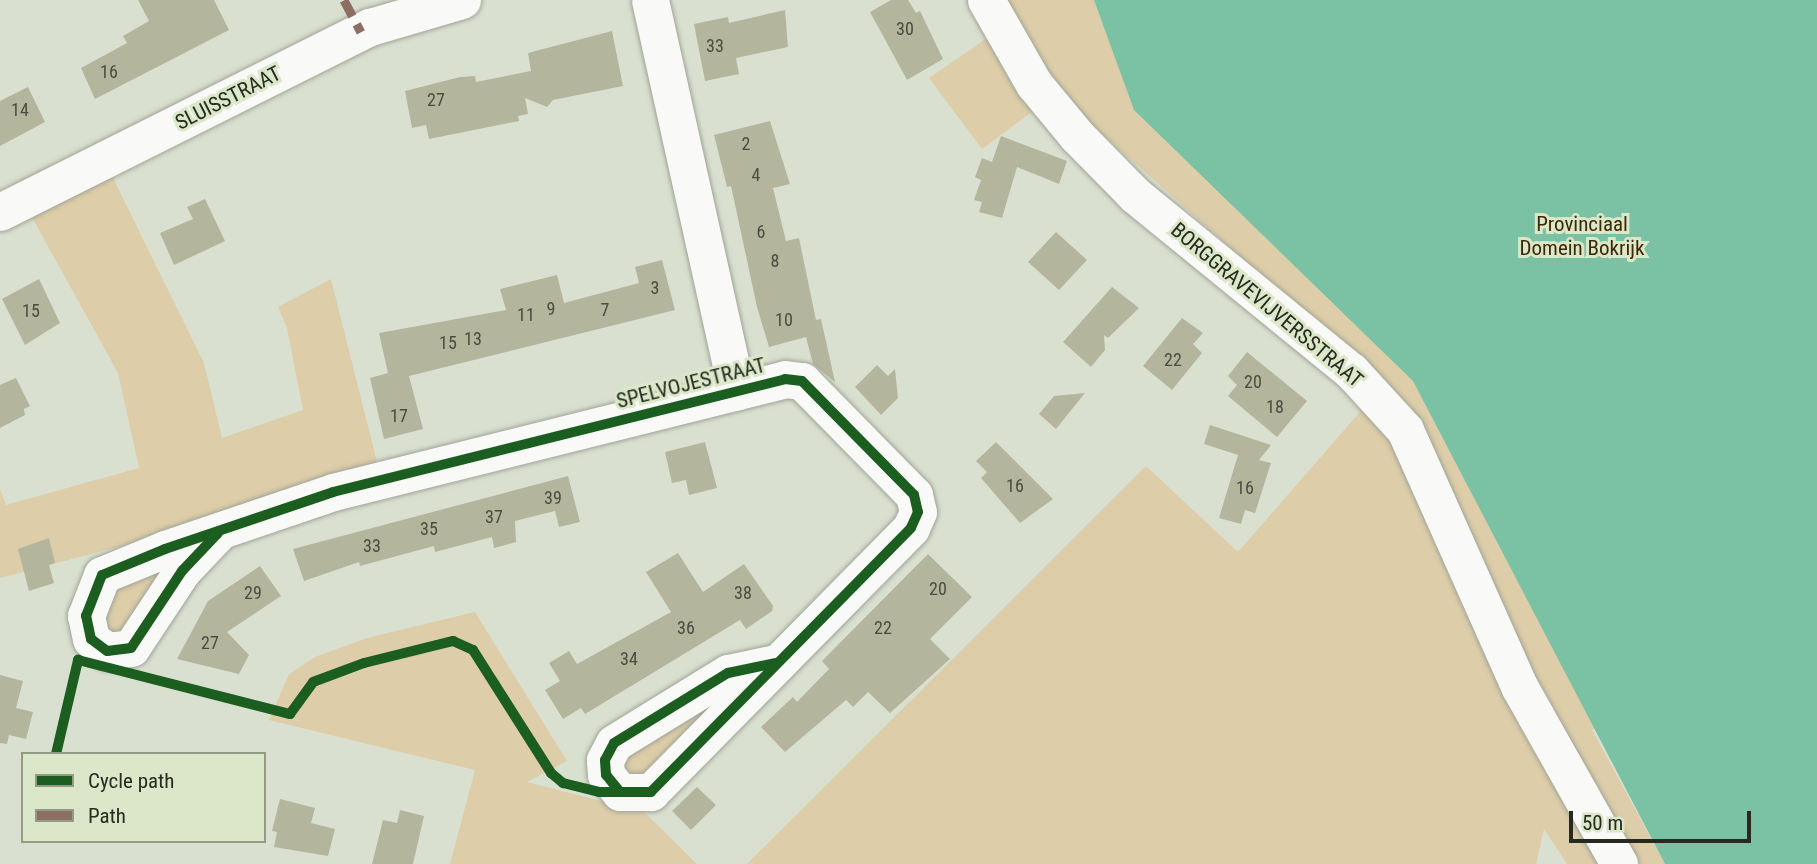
<!DOCTYPE html>
<style>
body{margin:0}
#map{position:relative;width:1817px;height:864px;overflow:hidden;background:#dae0d0;font-family:"Roboto Condensed",sans-serif}
div>[style]{position:absolute}
.green>*{inset:0;background:#ddcda8}
.water>*{inset:0;background:#7bc1a4}
.building>*{inset:0;background:#b4b59d}
.roads{filter:drop-shadow(0 0 2px #a0a498) drop-shadow(0 0 2px #a0a498)}
.minor>*{height:37px;margin:-18.5px;padding:0 18.5px;transform-origin:18.5px;border-radius:18.5px;background:#f9faf8}
.quiet>*{height:9px;margin-top:-4.5px;transform-origin:0;background:repeating-linear-gradient(90deg,#8d6e63 0 18px,transparent 0 27px)}
.cycleway>*{height:10px;margin:-5px;padding:0 5px;transform-origin:5px;border-radius:5px;background:#1b5e20}
span{translate:-50% -50%;white-space:nowrap;text-align:center;line-height:1.15;-webkit-text-stroke:6px #dce7c9;paint-order:stroke}
.number-label{font-size:18px;color:#4a4d3e}
.number-label span{-webkit-text-stroke-width:0}
.street-label{font-size:21px;color:#262a1f}
.park-label{font-size:21px;color:#3a2806}
.legend{position:absolute;left:21px;top:752px;width:245px;height:91px;box-sizing:border-box;background:#dce7c9;border:2px solid #939b85;margin:0;padding:9px 12px;list-style:none;font-size:21px;color:#262a1f}
.legend li{display:flex;align-items:center;gap:14px;height:35px}
.legend b{width:35px;border:2px solid #939b85}
.scale{position:absolute;left:1569px;top:811px;width:182px;height:32px;box-sizing:border-box;border:4px solid #262a1f;border-top:0;padding-left:9px;font-size:21px;line-height:24px;white-space:nowrap;color:#262a1f;-webkit-text-stroke:5px #dce7c9;paint-order:stroke}
</style>
<div id="map">
<div class="green">
<div style="clip-path:polygon(1002px 0,1817px 0,1817px 864px,1591px 728px,1665px 864px,1567px 864px,1544px 829px,1536px 864px,747px 864px,1146px 466px,1238px 552px,1380px 389px,1331px 337px,1081px 115px,1041px 66px)"></div>
<div style="clip-path:polygon(987px 38px,1037px 108px,982px 149px,929px 78px)"></div>
<div style="clip-path:polygon(112px 176px,204px 363px,222px 438px,303px 410px,287px 328px,278px 307px,331px 279px,379px 470px,171px 533px,0 578px,0 489px,6px 505px,139px 468px,118px 373px,29px 212px)"></div>
<div style="clip-path:polygon(168px 558px,119px 640px,94px 615px,106px 582px)"></div>
<div style="clip-path:polygon(475px 612px,567px 761px,527px 782px,644px 812px,697px 864px,450px 864px,475px 770px,269px 720px,289px 674px,315px 657px,367px 638px)"></div>
<div style="clip-path:polygon(730px 681px,654px 779px,638px 778px,621px 765px,623px 749px)"></div>
</div>
<div class="water">
<div style="clip-path:polygon(1094px 0,1817px 0,1817px 864px,1665px 864px,1413px 381px,1134px 110px)"></div>
</div>
<div class="building">
<div style="clip-path:polygon(138px 0,214px 0,229px 30px,95px 99px,81px 68px,127px 43px,123px 36px,149px 21px)"></div>
<div style="clip-path:polygon(891px 0,908px 0,916px 13px,920px 11px,943px 59px,907px 80px,870px 12px)"></div>
<div style="clip-path:polygon(785px 10px,788px 47px,736px 58px,739px 74px,705px 81px,694px 24px,728px 17px,729px 23px)"></div>
<div style="clip-path:polygon(612px 31px,623px 86px,553px 100px,547px 107px,525px 98px,528px 114px,518px 116px,519px 121px,429px 139px,426px 125px,412px 128px,405px 91px,460px 77px,475px 76px,476px 82px,531px 71px,528px 53px)"></div>
<div style="clip-path:polygon(28px 87px,45px 122px,0 146px,0 101px)"></div>
<div style="clip-path:polygon(770px 121px,790px 184px,773px 188px,786px 241px,799px 238px,816px 320px,821px 319px,835px 382px,813px 364px,806px 337px,769px 347px,757px 307px,731px 186px,727px 187px,714px 135px)"></div>
<div style="clip-path:polygon(1001px 136px,1067px 161px,1059px 184px,1017px 167px,1002px 218px,979px 212px,982px 202px,974px 200px,981px 180px,975px 177px,982px 158px,992px 162px)"></div>
<div style="clip-path:polygon(205px 199px,225px 241px,174px 265px,160px 233px,193px 219px,187px 207px)"></div>
<div style="clip-path:polygon(1056px 232px,1087px 260px,1059px 290px,1028px 262px)"></div>
<div style="clip-path:polygon(662px 260px,675px 310px,409px 376px,423px 429px,384px 439px,370px 378px,388px 373px,379px 333px,506px 310px,500px 289px,557px 275px,564px 303px,639px 283px,635px 267px)"></div>
<div style="clip-path:polygon(39px 279px,60px 323px,25px 345px,2px 299px)"></div>
<div style="clip-path:polygon(1112px 287px,1139px 308px,1108px 338px,1104px 335px,1105px 350px,1091px 367px,1063px 342px)"></div>
<div style="clip-path:polygon(1182px 318px,1203px 333px,1193px 344px,1202px 353px,1172px 390px,1143px 366px)"></div>
<div style="clip-path:polygon(1247px 352px,1307px 401px,1277px 437px,1228px 396px,1237px 385px,1228px 376px)"></div>
<div style="clip-path:polygon(877px 365px,888px 376px,895px 369px,898px 398px,881px 415px,855px 387px)"></div>
<div style="clip-path:polygon(16px 378px,30px 406px,24px 409px,25px 415px,0 428px,0 385px)"></div>
<div style="clip-path:polygon(1085px 393px,1056px 429px,1039px 414px,1054px 396px)"></div>
<div style="clip-path:polygon(1210px 425px,1271px 445px,1259px 460px,1271px 463px,1255px 513px,1245px 510px,1241px 524px,1219px 518px,1238px 455px,1204px 444px)"></div>
<div style="clip-path:polygon(705px 442px,717px 488px,689px 495px,686px 480px,672px 483px,665px 452px)"></div>
<div style="clip-path:polygon(996px 442px,1053px 499px,1020px 523px,981px 478px,987px 472px,976px 461px)"></div>
<div style="clip-path:polygon(568px 476px,580px 522px,559px 527px,555px 511px,515px 521px,516px 542px,494px 548px,492px 537px,435px 552px,434px 546px,360px 566px,359px 562px,304px 581px,293px 549px)"></div>
<div style="clip-path:polygon(49px 538px,55px 563px,49px 565px,54px 583px,29px 591px,18px 549px)"></div>
<div style="clip-path:polygon(678px 553px,703px 592px,744px 564px,773px 606px,772px 611px,746px 629px,740px 620px,585px 714px,581px 708px,563px 719px,545px 690px,560px 681px,549px 663px,569px 651px,577px 664px,671px 612px,646px 572px)"></div>
<div style="clip-path:polygon(928px 554px,972px 597px,930px 639px,950px 659px,890px 713px,868px 692px,853px 707px,846px 700px,785px 752px,761px 727px,793px 697px,797px 702px,829px 669px,822px 661px)"></div>
<div style="clip-path:polygon(260px 566px,281px 596px,227px 632px,249px 655px,239px 674px,177px 659px,208px 601px)"></div>
<div style="clip-path:polygon(0 675px,23px 681px,16px 708px,33px 712px,26px 739px,9px 735px,7px 744px,0 743px)"></div>
<div style="clip-path:polygon(697px 787px,716px 805px,691px 830px,672px 811px)"></div>
<div style="clip-path:polygon(280px 799px,315px 808px,311px 823px,335px 829px,328px 856px,274px 847px,277px 832px,272px 831px)"></div>
<div style="clip-path:polygon(400px 810px,424px 816px,413px 864px,372px 864px,383px 820px,397px 823px)"></div>
</div>
<div class="roads">
<div class="minor">
<div style="left:650px;top:0;width:401px;rotate:77.5deg"></div>
<div style="left:986px;top:0;width:97px;rotate:60.3deg"></div>
<div style="left:1034px;top:84px;width:67px;rotate:50.4deg"></div>
<div style="left:1077px;top:136px;width:83px;rotate:45.5deg"></div>
<div style="left:1135px;top:195px;width:279px;rotate:39.2deg"></div>
<div style="left:1351px;top:371px;width:80px;rotate:47.5deg"></div>
<div style="left:1405px;top:430px;width:282px;rotate:66deg"></div>
<div style="left:1520px;top:688px;width:202px;rotate:60.6deg"></div>
<div style="left:0;top:212px;width:414px;rotate:-26.6deg"></div>
<div style="left:370px;top:27px;width:96px;rotate:-16.4deg"></div>
<div style="left:218px;top:533px;width:52px;rotate:133.5deg"></div>
<div style="left:182px;top:571px;width:92px;rotate:123.5deg"></div>
<div style="left:131px;top:648px;width:24px;rotate:173deg"></div>
<div style="left:107px;top:651px;width:20px;rotate:-143deg"></div>
<div style="left:91px;top:639px;width:24px;rotate:-102deg"></div>
<div style="left:86px;top:616px;width:44px;rotate:-68.7deg"></div>
<div style="left:102px;top:575px;width:68px;rotate:-22.4deg"></div>
<div style="left:165px;top:549px;width:177px;rotate:-18.7deg"></div>
<div style="left:333px;top:492px;width:466px;rotate:-14deg"></div>
<div style="left:785px;top:379px;width:17px;rotate:7deg"></div>
<div style="left:802px;top:381px;width:160px;rotate:45.5deg"></div>
<div style="left:914px;top:495px;width:17px;rotate:77deg"></div>
<div style="left:918px;top:512px;width:17px;rotate:114deg"></div>
<div style="left:911px;top:528px;width:371px;rotate:134.6deg"></div>
<div style="left:651px;top:792px;width:31px;rotate:180deg"></div>
<div style="left:620px;top:792px;width:22px;rotate:-129deg"></div>
<div style="left:606px;top:775px;width:15px;rotate:-94deg"></div>
<div style="left:605px;top:760px;width:19px;rotate:-62deg"></div>
<div style="left:614px;top:743px;width:134px;rotate:-31.6deg"></div>
<div style="left:728px;top:673px;width:48px;rotate:-12deg"></div>
</div>
</div>
<div class="quiet">
<div style="left:344px;top:0;width:36px;rotate:62deg"></div>
</div>
<div class="cycleway">
<div style="left:218px;top:533px;width:52px;rotate:133.5deg"></div>
<div style="left:182px;top:571px;width:92px;rotate:123.5deg"></div>
<div style="left:131px;top:648px;width:24px;rotate:173deg"></div>
<div style="left:107px;top:651px;width:20px;rotate:-143deg"></div>
<div style="left:91px;top:639px;width:24px;rotate:-102deg"></div>
<div style="left:86px;top:616px;width:44px;rotate:-68.7deg"></div>
<div style="left:102px;top:575px;width:68px;rotate:-22.4deg"></div>
<div style="left:165px;top:549px;width:177px;rotate:-18.7deg"></div>
<div style="left:333px;top:492px;width:466px;rotate:-14deg"></div>
<div style="left:785px;top:379px;width:17px;rotate:7deg"></div>
<div style="left:802px;top:381px;width:160px;rotate:45.5deg"></div>
<div style="left:914px;top:495px;width:17px;rotate:77deg"></div>
<div style="left:918px;top:512px;width:17px;rotate:114deg"></div>
<div style="left:911px;top:528px;width:371px;rotate:134.6deg"></div>
<div style="left:651px;top:792px;width:31px;rotate:180deg"></div>
<div style="left:620px;top:792px;width:22px;rotate:-129deg"></div>
<div style="left:606px;top:775px;width:15px;rotate:-94deg"></div>
<div style="left:605px;top:760px;width:19px;rotate:-62deg"></div>
<div style="left:614px;top:743px;width:134px;rotate:-31.6deg"></div>
<div style="left:728px;top:673px;width:48px;rotate:-12deg"></div>
<div style="left:56px;top:754px;width:97px;rotate:-76.8deg"></div>
<div style="left:78px;top:660px;width:219px;rotate:14.3deg"></div>
<div style="left:290px;top:714px;width:39px;rotate:-54deg"></div>
<div style="left:313px;top:682px;width:54px;rotate:-20.4deg"></div>
<div style="left:364px;top:663px;width:92px;rotate:-13.9deg"></div>
<div style="left:453px;top:641px;width:22px;rotate:24deg"></div>
<div style="left:473px;top:650px;width:146px;rotate:57.6deg"></div>
<div style="left:551px;top:773px;width:16px;rotate:40deg"></div>
<div style="left:563px;top:783px;width:37px;rotate:14deg"></div>
<div style="left:599px;top:792px;width:21px"></div>
</div>
<div class="number-label">
<span style="left:905px;top:29px">30</span>
<span style="left:715px;top:46px">33</span>
<span style="left:109px;top:72px">16</span>
<span style="left:436px;top:100px">27</span>
<span style="left:20px;top:110px">14</span>
<span style="left:746px;top:144px">2</span>
<span style="left:756px;top:175px">4</span>
<span style="left:761px;top:232px">6</span>
<span style="left:775px;top:261px">8</span>
<span style="left:655px;top:288px">3</span>
<span style="left:551px;top:309px">9</span>
<span style="left:605px;top:310px">7</span>
<span style="left:31px;top:311px">15</span>
<span style="left:526px;top:315px">11</span>
<span style="left:784px;top:320px">10</span>
<span style="left:473px;top:339px">13</span>
<span style="left:448px;top:343px">15</span>
<span style="left:1173px;top:360px">22</span>
<span style="left:1253px;top:382px">20</span>
<span style="left:1275px;top:407px">18</span>
<span style="left:399px;top:416px">17</span>
<span style="left:1015px;top:486px">16</span>
<span style="left:1245px;top:488px">16</span>
<span style="left:553px;top:498px">39</span>
<span style="left:494px;top:517px">37</span>
<span style="left:429px;top:529px">35</span>
<span style="left:372px;top:546px">33</span>
<span style="left:938px;top:589px">20</span>
<span style="left:253px;top:593px">29</span>
<span style="left:743px;top:593px">38</span>
<span style="left:686px;top:628px">36</span>
<span style="left:883px;top:628px">22</span>
<span style="left:210px;top:643px">27</span>
<span style="left:629px;top:659px">34</span>
</div>
<div class="street-label">
<span style="left:228px;top:98px;rotate:-27deg">SLUISSTRAAT</span>
<span style="left:1267px;top:305px;rotate:40deg">BORGGRAVEVIJVERSSTRAAT</span>
<span style="left:691px;top:383px;rotate:-14deg">SPELVOJESTRAAT</span>
</div>
<div class="park-label">
<span style="left:1582px;top:236px">Provinciaal<br>Domein Bokrijk</span>
</div>
<ul class="legend">
<li><b style="height:9px;background:#1b5e20"></b>Cycle path</li>
<li><b style="height:9px;background:#8d6e63"></b>Path</li>
</ul>
<div class="scale">50 m</div>
</div>
